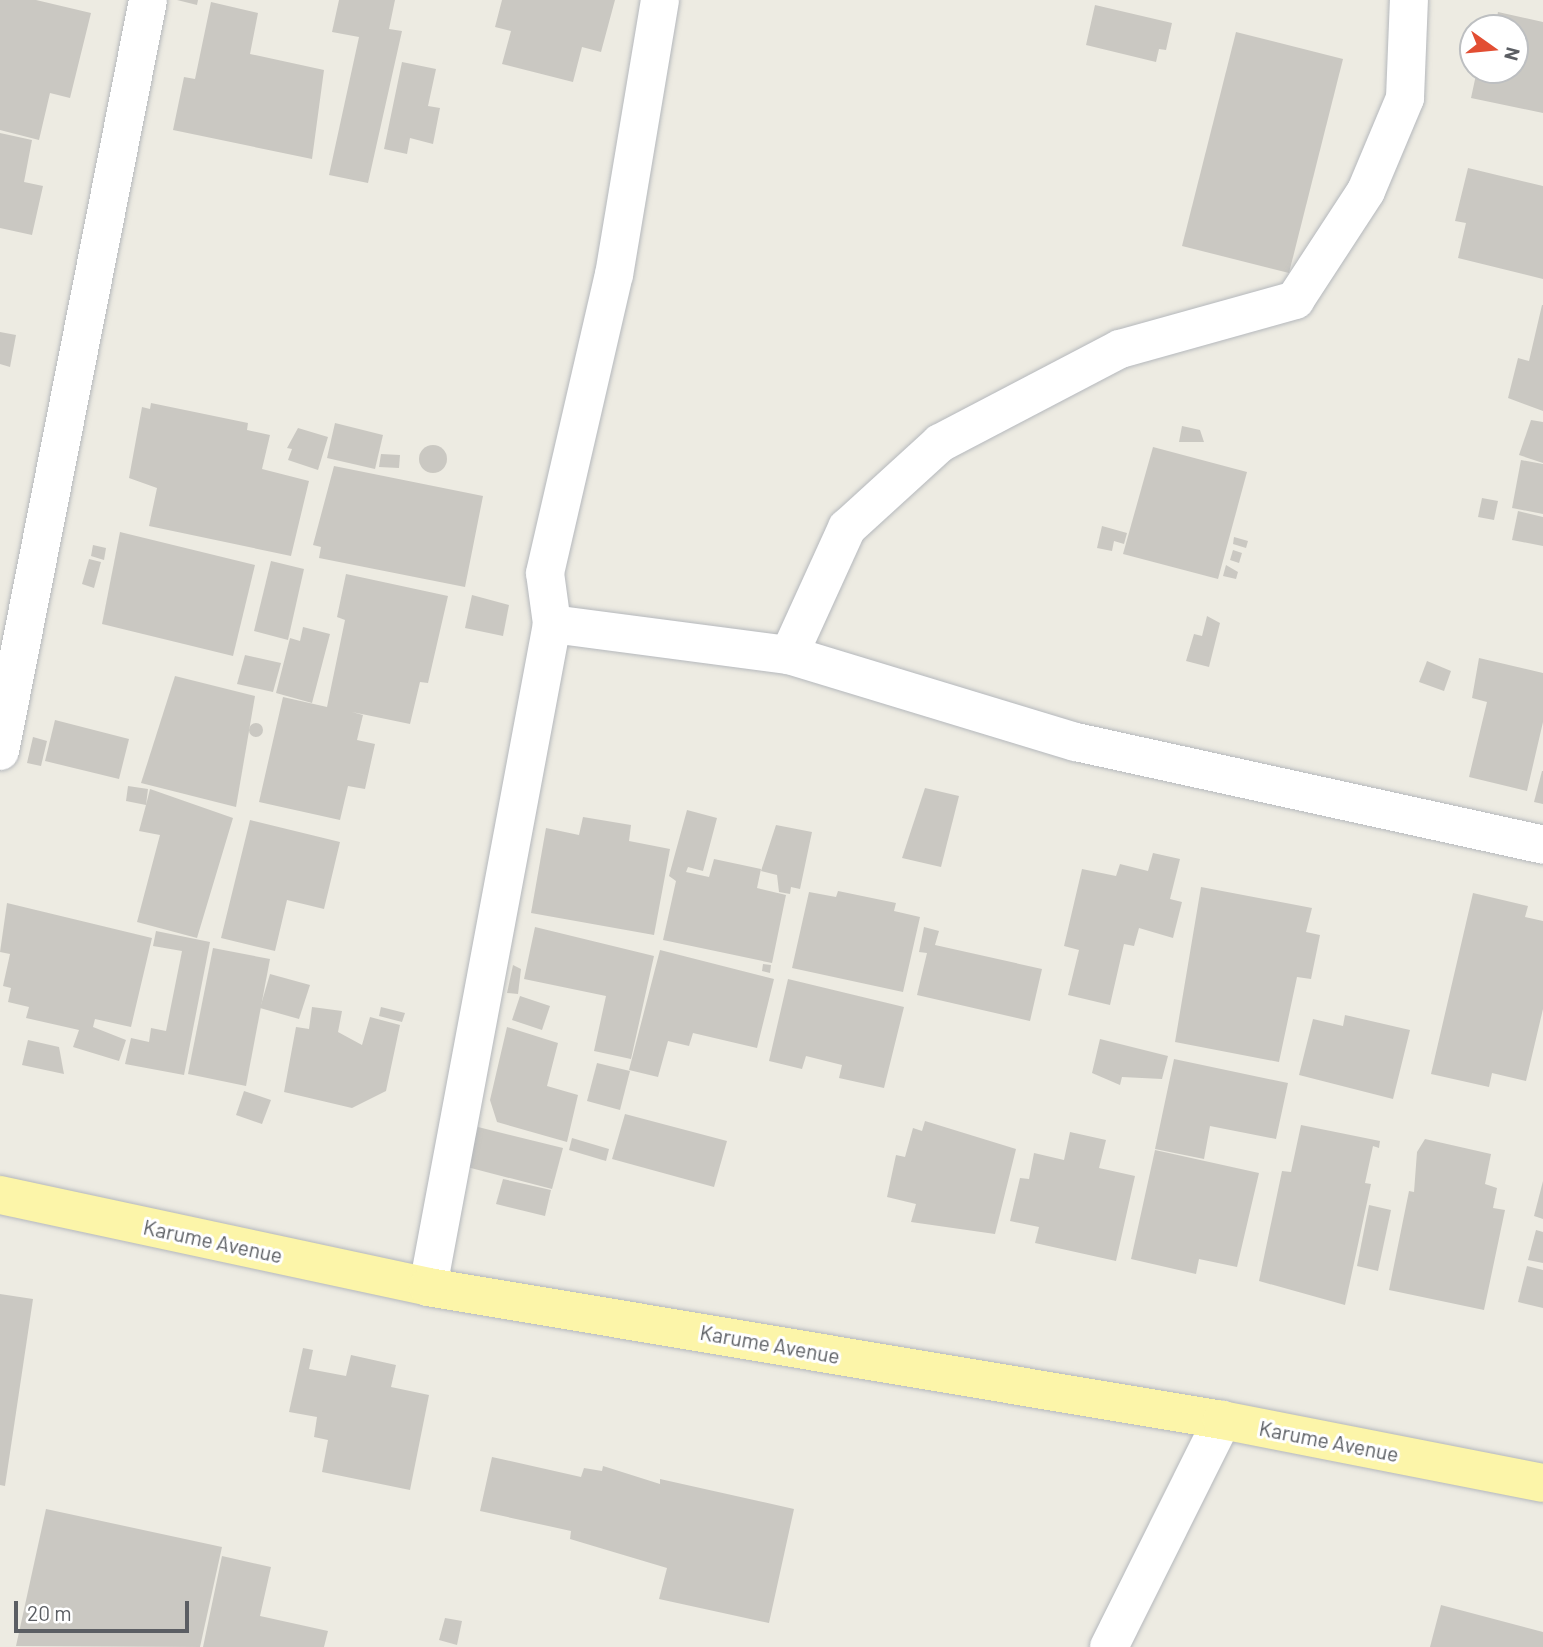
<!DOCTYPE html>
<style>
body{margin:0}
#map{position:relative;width:1543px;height:1647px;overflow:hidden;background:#edebe2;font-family:Barlow,sans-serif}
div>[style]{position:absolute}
.building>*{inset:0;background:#cac8c2}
.round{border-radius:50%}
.roads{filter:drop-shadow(0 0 2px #b5b8bc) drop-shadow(0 0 2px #b5b8bc)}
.minor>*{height:38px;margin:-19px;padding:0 19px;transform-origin:19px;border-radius:19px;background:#fff}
.major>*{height:38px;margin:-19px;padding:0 19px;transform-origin:19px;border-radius:19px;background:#fcf5a9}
span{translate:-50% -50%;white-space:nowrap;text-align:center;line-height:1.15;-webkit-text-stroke:6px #fff;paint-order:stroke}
.street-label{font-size:21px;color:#5b5e63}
.north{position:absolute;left:1459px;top:14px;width:70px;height:70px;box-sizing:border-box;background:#fff;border:2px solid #bdbfc1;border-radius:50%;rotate:105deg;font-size:19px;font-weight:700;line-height:28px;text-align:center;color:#5b5e63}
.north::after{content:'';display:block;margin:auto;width:24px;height:32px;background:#e24e33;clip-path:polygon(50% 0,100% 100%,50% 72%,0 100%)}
.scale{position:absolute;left:14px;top:1601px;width:175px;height:32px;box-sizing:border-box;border:4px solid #5b5e63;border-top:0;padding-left:9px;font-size:21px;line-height:24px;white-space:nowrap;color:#5b5e63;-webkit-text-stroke:5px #fff;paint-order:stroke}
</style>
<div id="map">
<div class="building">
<div style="clip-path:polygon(0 0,36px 0,91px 13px,70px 98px,50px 93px,39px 140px,0 130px)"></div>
<div style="clip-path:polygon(177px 0,198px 0,197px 5px)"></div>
<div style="clip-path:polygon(339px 0,395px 0,389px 29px,402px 31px,368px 183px,329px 175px,359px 37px,332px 32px)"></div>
<div style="clip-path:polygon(502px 0,615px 0,601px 52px,582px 47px,573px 82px,502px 64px,511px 31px,495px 27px)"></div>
<div style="clip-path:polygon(211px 2px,258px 13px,250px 54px,324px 70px,312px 159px,173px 130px,184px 77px,195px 79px)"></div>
<div style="clip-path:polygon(1095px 5px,1172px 23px,1166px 50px,1159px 49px,1156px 62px,1086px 45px)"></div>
<div style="clip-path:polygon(1498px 12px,1543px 22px,1543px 113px,1471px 98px,1477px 70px,1515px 70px,1515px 28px,1495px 28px)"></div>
<div style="clip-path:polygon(1236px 32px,1343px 59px,1289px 273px,1182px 246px)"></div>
<div style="clip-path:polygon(402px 62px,436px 69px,428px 106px,440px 108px,433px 144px,410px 138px,407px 154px,384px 149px)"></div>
<div style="clip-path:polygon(0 133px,32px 140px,24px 182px,43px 186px,32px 235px,0 228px)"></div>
<div style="clip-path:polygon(1468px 168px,1543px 186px,1543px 279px,1458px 258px,1466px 223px,1455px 221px)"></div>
<div style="clip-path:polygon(1542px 305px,1543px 305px,1543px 411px,1508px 398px,1518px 358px,1529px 361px)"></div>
<div style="clip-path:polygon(0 332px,16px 335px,10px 367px,0 364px)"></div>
<div style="clip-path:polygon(151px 403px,248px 423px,247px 430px,270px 435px,262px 469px,309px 481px,291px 556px,149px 526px,157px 488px,129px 478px,142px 407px,150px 409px)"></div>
<div style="clip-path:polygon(1531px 420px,1543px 422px,1543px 463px,1519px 455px)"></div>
<div style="clip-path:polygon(335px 423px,383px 435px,375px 469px,327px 458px)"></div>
<div style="clip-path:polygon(1182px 426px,1200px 430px,1204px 442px,1179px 442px)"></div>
<div style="clip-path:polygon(298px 428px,328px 437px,318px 470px,288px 460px,292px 449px,287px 448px)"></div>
<div class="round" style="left:419px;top:445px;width:28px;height:28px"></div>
<div style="clip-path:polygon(1153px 447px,1247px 472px,1218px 579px,1123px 554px)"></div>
<div style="clip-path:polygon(381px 454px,400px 455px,399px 468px,379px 467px)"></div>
<div style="clip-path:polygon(1521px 460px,1543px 464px,1543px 514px,1512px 508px)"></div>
<div style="clip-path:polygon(334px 466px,483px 496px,465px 587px,319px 558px,321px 547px,313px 545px)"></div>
<div style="clip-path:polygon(1482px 498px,1498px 501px,1494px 520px,1478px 517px)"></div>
<div style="clip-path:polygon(1518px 511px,1543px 517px,1543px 546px,1512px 540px)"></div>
<div style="clip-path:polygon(1102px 526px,1127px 533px,1124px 544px,1114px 541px,1112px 551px,1097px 548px)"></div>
<div style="clip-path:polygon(120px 532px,255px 565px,233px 656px,102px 624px)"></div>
<div style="clip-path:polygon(1234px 537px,1248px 541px,1246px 548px,1233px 544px)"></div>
<div style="clip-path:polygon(93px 545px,106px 548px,104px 560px,91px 556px)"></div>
<div style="clip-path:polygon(1233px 550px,1242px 553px,1239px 563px,1230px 560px)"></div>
<div style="clip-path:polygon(89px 559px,101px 562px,94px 588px,82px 584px)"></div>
<div style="clip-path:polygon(271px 561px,304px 569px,288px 640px,254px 631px)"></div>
<div style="clip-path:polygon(1226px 565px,1238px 572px,1236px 579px,1223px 576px)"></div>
<div style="clip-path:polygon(346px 574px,448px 596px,428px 683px,420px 682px,410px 724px,352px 712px,363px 715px,357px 740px,375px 744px,365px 789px,348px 786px,340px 820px,259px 802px,283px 697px,327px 707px,345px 620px,337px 617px)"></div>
<div style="clip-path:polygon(472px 595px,509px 605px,503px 636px,465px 628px)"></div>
<div style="clip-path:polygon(1207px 616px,1220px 623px,1209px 667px,1186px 661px,1194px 634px,1202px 636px)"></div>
<div style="clip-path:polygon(303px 627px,330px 634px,312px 703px,276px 693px,290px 638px,300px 641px)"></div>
<div style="clip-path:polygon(245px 655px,281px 663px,273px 692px,237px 684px)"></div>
<div style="clip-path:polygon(1479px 658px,1543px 673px,1543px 722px,1527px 791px,1469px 777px,1487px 702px,1472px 698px)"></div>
<div style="clip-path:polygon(1427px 661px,1451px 671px,1444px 691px,1419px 682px)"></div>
<div style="clip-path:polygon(175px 676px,255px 696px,236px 807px,141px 783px)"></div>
<div style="clip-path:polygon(55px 720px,129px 739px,119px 779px,45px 761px)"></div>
<div class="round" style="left:249px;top:723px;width:14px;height:14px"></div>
<div style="clip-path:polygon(33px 737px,47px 741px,41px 766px,27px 763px)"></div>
<div style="clip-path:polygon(1542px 771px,1543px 771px,1543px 804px,1534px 802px)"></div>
<div style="clip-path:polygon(128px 786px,148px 789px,146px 805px,150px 789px,233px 818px,197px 938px,137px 922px,160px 835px,139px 831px,146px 805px,126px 801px)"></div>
<div style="clip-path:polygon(925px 788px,959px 796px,941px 867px,902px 858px)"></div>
<div style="clip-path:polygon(687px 810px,717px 818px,703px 871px,688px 867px,686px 872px,709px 877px,714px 859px,761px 869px,757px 888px,786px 895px,772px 963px,663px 940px,676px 881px,669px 876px)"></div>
<div style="clip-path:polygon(583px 817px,631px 825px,629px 841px,670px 849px,654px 935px,531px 913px,546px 828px,579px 835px)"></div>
<div style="clip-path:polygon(250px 820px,340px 842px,324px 909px,287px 900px,275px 951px,221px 938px)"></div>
<div style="clip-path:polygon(776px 825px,812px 832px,800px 889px,791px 887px,790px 894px,779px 892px,777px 875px,761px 871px)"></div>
<div style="clip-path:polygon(1153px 853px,1180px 859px,1170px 899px,1182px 902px,1173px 938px,1139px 928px,1134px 946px,1124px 944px,1110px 1005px,1068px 995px,1079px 950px,1064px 946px,1082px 869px,1116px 876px,1120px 864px,1148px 871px)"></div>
<div style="clip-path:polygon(1201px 887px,1312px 908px,1306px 932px,1320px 935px,1311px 979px,1297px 977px,1279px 1062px,1175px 1042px)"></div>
<div style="clip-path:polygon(838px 891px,896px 903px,894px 911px,920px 917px,903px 992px,792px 968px,809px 892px,836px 897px)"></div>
<div style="clip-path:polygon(1473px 893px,1528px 906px,1525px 917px,1543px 921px,1543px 1009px,1526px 1081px,1492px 1073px,1489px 1087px,1431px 1074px)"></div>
<div style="clip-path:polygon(7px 903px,152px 938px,131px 1027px,95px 1019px,93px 1027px,126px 1040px,119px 1061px,73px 1047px,79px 1030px,26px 1018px,29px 1007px,8px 1002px,11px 988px,3px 986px,10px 954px,0 952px)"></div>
<div style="clip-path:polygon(535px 927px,654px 956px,631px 1059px,594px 1051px,606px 996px,524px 979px)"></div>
<div style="clip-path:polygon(924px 927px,939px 931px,935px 945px,1042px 969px,1030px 1021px,917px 995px,927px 953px,919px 952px)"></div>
<div style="clip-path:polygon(156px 931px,210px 942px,184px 1075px,125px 1064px,131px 1038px,149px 1042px,151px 1028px,166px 1031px,182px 951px,153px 946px)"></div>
<div style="clip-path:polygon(213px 948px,270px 959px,246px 1086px,188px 1074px)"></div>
<div style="clip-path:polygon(660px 950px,774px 979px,757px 1048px,693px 1033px,689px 1046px,668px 1041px,658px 1077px,629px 1070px)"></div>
<div style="clip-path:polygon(763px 964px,771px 965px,770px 973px,762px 971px)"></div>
<div style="clip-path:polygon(513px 965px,521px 969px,518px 994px,507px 993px)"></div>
<div style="clip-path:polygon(270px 974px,310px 985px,299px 1019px,260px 1008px)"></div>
<div style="clip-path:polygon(788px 979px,904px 1007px,884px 1088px,839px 1078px,842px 1065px,806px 1056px,802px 1069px,769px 1061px)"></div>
<div style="clip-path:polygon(520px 996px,550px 1006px,542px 1030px,512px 1020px)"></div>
<div style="clip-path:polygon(312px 1007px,342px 1011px,338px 1032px,362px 1045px,370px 1017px,400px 1025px,386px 1091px,352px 1108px,284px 1092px,296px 1027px,309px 1029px)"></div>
<div style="clip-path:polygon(381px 1007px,405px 1013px,402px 1022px,379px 1016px)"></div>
<div style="clip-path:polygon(1345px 1015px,1410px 1030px,1393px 1099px,1299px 1075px,1313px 1019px,1343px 1026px)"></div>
<div style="clip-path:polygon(507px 1027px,558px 1043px,547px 1086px,578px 1095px,567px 1142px,497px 1122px,490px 1100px)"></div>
<div style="clip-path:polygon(1100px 1039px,1168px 1056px,1162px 1079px,1122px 1077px,1120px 1085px,1092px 1073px)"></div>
<div style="clip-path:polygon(28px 1040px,59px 1047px,64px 1074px,22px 1065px)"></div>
<div style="clip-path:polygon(1174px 1059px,1288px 1083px,1276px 1139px,1210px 1126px,1204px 1159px,1155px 1149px)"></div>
<div style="clip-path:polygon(597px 1063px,630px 1071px,620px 1110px,587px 1101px)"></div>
<div style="clip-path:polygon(244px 1091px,271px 1100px,262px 1124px,236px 1115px)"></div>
<div style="clip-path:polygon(625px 1114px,727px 1141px,714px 1187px,612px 1159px)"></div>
<div style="clip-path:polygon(925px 1121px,1016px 1149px,995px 1234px,911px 1222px,916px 1204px,887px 1197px,896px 1155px,905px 1157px,913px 1128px,922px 1131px)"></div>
<div style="clip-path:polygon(1301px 1125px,1380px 1141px,1379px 1148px,1373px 1146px,1365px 1183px,1371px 1184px,1345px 1305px,1259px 1281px,1282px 1171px,1291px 1172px)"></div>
<div style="clip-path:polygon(478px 1127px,563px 1148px,552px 1189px,467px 1167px)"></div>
<div style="clip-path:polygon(1070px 1132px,1106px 1140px,1099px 1168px,1135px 1176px,1116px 1261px,1035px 1243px,1039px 1227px,1010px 1221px,1020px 1178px,1029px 1179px,1034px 1153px,1064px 1160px)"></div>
<div style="clip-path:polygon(572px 1138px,609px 1149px,606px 1161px,569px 1150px)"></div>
<div style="clip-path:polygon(1425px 1139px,1491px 1154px,1485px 1184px,1497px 1188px,1493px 1208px,1505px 1210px,1484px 1310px,1389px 1290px,1409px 1191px,1414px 1192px,1417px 1152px)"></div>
<div style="clip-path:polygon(1155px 1150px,1259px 1173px,1237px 1267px,1199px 1259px,1196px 1274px,1131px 1259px)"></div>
<div style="clip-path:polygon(503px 1179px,551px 1190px,545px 1216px,496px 1204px)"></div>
<div style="clip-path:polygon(1543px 1181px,1543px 1219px,1534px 1216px)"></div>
<div style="clip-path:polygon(1369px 1205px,1391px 1210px,1378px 1271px,1357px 1266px)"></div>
<div style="clip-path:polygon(1536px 1230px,1543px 1232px,1543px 1263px,1528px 1260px)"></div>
<div style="clip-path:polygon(1527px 1266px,1543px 1270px,1543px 1308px,1518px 1302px)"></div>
<div style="clip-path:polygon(0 1294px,33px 1299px,5px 1486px,0 1485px)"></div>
<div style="clip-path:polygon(303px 1348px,313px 1350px,309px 1369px,346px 1376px,351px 1355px,396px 1365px,391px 1387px,429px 1395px,410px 1490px,322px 1472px,328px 1440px,314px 1437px,317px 1417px,289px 1412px)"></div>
<div style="clip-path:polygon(492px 1457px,581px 1477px,584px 1468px,602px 1471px,603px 1466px,660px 1484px,660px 1479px,794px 1509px,769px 1623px,659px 1599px,667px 1568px,570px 1539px,571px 1531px,480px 1511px)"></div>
<div style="clip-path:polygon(46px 1509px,222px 1547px,200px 1647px,16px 1646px)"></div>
<div style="clip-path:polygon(222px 1556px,271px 1567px,260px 1616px,328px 1631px,324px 1647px,203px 1647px)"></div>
<div style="clip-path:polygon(1441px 1605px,1543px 1632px,1543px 1647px,1430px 1647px)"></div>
<div style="clip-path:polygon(445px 1618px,462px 1621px,457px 1645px,439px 1640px)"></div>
</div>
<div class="roads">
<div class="minor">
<div style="left:552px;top:624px;width:239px;rotate:7.5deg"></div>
<div style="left:789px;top:655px;width:300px;rotate:16.9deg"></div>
<div style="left:1076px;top:742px;width:478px;rotate:12.4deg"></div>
<div style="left:789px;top:655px;width:140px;rotate:-65.5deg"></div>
<div style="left:847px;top:528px;width:126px;rotate:-42.4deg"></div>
<div style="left:940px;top:443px;width:203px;rotate:-27.6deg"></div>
<div style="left:1120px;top:349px;width:182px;rotate:-15.6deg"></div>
<div style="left:1295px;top:300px;width:130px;rotate:-56.9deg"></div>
<div style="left:1366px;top:191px;width:101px;rotate:-67.2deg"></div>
<div style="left:1405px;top:98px;width:98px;rotate:-87.7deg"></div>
<div style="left:0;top:751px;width:765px;rotate:-78.85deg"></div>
<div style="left:428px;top:1287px;width:674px;rotate:-79.41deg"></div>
<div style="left:552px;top:624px;width:51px;rotate:-97.8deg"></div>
<div style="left:545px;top:573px;width:306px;rotate:-77deg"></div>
<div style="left:614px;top:275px;width:279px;rotate:-80.5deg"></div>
<div style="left:1109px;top:1647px;width:254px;rotate:-63.5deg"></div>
</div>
<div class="major">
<div style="left:0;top:1195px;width:438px;rotate:12.1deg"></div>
<div style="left:428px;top:1287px;width:805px;rotate:9.51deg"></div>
<div style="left:1222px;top:1420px;width:327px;rotate:11.1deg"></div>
</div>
</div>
<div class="street-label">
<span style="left:213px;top:1241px;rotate:12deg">Karume Avenue</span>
<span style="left:770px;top:1344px;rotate:10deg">Karume Avenue</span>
<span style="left:1329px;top:1441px;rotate:11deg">Karume Avenue</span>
</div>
<div class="north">N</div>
<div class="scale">20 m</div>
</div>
